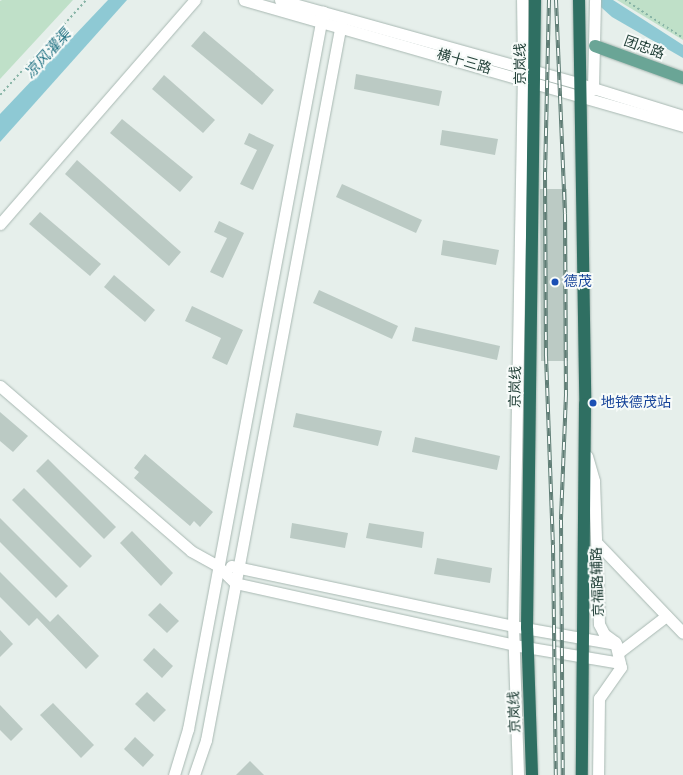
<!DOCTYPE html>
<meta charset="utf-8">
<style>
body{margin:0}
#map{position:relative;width:683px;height:775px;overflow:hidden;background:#e6efeb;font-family:"Source Sans 3","Noto Sans SC",sans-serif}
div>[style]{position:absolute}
.green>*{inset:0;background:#bfe0c8}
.water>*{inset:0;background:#8ec9d4}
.building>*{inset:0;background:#bbcac4}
.path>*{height:1.5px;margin-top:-0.75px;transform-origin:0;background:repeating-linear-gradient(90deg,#86b3a5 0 2px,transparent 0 5px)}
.roads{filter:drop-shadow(0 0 1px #a8b8b2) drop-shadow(0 0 1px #a8b8b2)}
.minor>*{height:11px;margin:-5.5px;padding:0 5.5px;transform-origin:5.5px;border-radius:5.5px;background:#fff}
.major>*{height:12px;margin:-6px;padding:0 6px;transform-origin:6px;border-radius:6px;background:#6aa596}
.highway>*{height:12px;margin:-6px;padding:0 6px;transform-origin:6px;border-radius:6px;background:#2f6f62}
.rail>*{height:4px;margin-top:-2px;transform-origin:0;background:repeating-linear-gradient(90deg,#f7fbf9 0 8px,#5f7d75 0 16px);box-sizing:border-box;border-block:1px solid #5f7d75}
.dots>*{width:11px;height:11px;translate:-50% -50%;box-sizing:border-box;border:2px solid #f7fbf9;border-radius:50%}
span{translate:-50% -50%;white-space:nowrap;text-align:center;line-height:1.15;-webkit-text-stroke:4px #f7fbf9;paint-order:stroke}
.street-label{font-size:14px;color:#24423a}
.transit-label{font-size:14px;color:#164399}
.left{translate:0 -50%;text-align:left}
.water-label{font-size:15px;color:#1c6f80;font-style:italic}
</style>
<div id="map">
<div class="green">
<div style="clip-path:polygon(2px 0,73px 0,0 79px,0 1px)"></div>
<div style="clip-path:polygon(617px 0,683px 0,683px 40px)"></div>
</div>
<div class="water">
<div style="clip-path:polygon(108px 0,127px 0,0 142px,0 114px)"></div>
<div style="clip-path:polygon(593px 0,613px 0,683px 45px,683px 58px,612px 17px)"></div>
</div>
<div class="building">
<div style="clip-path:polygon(204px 31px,274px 90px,262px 105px,191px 46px)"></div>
<div style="clip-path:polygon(356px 74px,442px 91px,439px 106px,354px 89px)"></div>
<div style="clip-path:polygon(164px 75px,215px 120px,203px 133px,152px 89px)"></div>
<div style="clip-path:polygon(122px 119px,193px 177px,180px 192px,110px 133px)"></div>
<div style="clip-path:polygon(442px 130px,498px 139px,495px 155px,440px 145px)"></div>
<div style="clip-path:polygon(249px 133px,274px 145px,253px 190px,240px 184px,257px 150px,244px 144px)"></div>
<div style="clip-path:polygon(77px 160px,181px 252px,169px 266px,65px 174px)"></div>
<div style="clip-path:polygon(342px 184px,422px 220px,416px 233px,336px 197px)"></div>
<div style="clip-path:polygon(540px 189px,567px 189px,568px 361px,541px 361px)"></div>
<div style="clip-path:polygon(40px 212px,101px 264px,90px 276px,29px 224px)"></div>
<div style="clip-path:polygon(219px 221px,244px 233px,223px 278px,210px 272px,227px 238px,214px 232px)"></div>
<div style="clip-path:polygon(443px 240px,499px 250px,496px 265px,441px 255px)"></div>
<div style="clip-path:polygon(114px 275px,155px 310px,145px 322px,104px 287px)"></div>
<div style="clip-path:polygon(319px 290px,398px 326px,392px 339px,313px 303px)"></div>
<div style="clip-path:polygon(192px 306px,243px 330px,227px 365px,212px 358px,221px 338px,185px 321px)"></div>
<div style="clip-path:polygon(415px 327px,500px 346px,497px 360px,412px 341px)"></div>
<div style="clip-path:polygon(0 412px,28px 436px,13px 452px,0 441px)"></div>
<div style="clip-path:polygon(296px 413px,382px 431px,378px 446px,293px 427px)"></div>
<div style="clip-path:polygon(415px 437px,500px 456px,497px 470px,412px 452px)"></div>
<div style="clip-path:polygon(145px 454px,213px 512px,200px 527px,194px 521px,190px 526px,134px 478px,139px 472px,134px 468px)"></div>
<div style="clip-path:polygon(48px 459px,116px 527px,104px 539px,36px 471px)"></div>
<div style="clip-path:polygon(24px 488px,92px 556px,80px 568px,12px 500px)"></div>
<div style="clip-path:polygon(0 518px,68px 586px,56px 598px,0 542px)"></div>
<div style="clip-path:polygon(292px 523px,348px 533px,345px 548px,290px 538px)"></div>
<div style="clip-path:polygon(369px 523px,424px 532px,422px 548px,366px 538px)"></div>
<div style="clip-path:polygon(132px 531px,173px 573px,161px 586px,120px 543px)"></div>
<div style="clip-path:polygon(437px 558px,492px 568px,490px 583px,434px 574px)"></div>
<div style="clip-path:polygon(0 572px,50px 622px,58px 614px,99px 656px,86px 669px,37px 618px,29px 626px,0 597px)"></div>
<div style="clip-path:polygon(160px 603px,179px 621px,167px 633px,148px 615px)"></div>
<div style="clip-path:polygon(0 630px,13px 644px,0 657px)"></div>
<div style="clip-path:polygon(154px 648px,173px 666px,162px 678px,143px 660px)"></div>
<div style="clip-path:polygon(147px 692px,166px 710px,154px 722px,135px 704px)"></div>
<div style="clip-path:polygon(53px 703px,94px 745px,81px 758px,40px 715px)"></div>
<div style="clip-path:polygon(0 705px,23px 729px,11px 741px,0 730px)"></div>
<div style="clip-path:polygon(135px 737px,154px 755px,143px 767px,124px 749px)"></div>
<div style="clip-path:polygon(250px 761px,264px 775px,236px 775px)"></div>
</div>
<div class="path">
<div style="left:625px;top:0;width:69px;rotate:33.2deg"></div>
<div style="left:0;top:95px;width:128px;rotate:-47.8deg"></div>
</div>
<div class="roads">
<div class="minor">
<div style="left:244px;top:0;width:457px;rotate:16deg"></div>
<div style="left:280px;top:0;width:312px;rotate:15.6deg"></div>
<div style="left:580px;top:84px;width:108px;rotate:17.3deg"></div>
<div style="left:587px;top:92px;width:7px;rotate:-27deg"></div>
<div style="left:593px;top:89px;width:89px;rotate:-88.7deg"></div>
<div style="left:0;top:224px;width:297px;rotate:-49deg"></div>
<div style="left:0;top:386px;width:252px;rotate:40.8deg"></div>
<div style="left:191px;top:551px;width:31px;rotate:29deg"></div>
<div style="left:218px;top:566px;width:24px;rotate:45deg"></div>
<div style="left:235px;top:583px;width:292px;rotate:12.5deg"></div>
<div style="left:520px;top:646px;width:101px;rotate:9.6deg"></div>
<div style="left:587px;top:456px;width:26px;rotate:74deg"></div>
<div style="left:594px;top:481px;width:143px;rotate:88deg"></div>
<div style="left:599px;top:624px;width:11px;rotate:63deg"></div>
<div style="left:604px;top:634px;width:14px;rotate:36deg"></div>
<div style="left:615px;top:642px;width:26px;rotate:77deg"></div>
<div style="left:621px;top:667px;width:38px;rotate:125deg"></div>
<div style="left:599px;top:698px;width:77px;rotate:90.7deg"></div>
<div style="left:597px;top:543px;width:124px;rotate:46.3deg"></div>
<div style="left:231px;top:566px;width:288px;rotate:12deg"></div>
<div style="left:513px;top:626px;width:105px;rotate:9.9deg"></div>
<div style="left:618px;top:653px;width:61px;rotate:-37.6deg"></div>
<div style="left:174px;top:775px;width:48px;rotate:-73.1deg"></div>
<div style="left:188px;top:729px;width:730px;rotate:-79.34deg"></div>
<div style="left:194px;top:775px;width:37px;rotate:-71deg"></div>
<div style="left:206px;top:740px;width:735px;rotate:-79.33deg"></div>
<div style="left:518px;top:775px;width:149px;rotate:-91.9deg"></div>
<div style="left:513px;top:626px;width:558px;rotate:-88.97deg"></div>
<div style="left:523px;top:68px;width:68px;rotate:-90.8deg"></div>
</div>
<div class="major">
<div style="left:595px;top:46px;width:94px;rotate:20deg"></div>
</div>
<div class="highway">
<div style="left:579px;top:0;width:404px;rotate:89.1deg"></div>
<div style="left:585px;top:404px;width:371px;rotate:90.5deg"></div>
<div style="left:532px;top:775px;width:147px;rotate:-91.9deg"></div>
<div style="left:527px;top:628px;width:628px;rotate:-89.27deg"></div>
</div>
</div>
<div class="rail">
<div style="left:549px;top:0;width:172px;rotate:91.3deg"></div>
<div style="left:545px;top:172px;width:184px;rotate:89.7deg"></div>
<div style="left:546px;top:356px;width:189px;rotate:87.9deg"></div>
<div style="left:553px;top:545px;width:230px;rotate:89.3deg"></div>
<div style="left:556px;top:0;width:214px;rotate:87.6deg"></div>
<div style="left:565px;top:214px;width:180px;rotate:89.7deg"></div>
<div style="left:566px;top:394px;width:126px;rotate:92.3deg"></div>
<div style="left:561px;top:520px;width:255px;rotate:89.6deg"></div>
</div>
<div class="dots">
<div style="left:555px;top:282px;background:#1a4fb4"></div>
<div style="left:593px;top:403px;background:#1a4fb4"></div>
</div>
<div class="street-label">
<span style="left:644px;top:48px;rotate:20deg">团忠路</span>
<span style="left:464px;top:62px;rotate:16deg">横十三路</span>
<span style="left:521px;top:64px;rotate:-90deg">京岚线</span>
<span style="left:516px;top:387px;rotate:-89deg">京岚线</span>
<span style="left:598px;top:582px;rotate:-92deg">京福路辅路</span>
<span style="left:515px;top:712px;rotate:-92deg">京岚线</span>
</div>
<div class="transit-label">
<span class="left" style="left:564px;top:282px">德茂</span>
<span class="left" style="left:601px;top:403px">地铁德茂站</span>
</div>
<div class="water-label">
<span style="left:48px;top:54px;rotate:-48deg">凉风灌渠</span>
</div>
</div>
